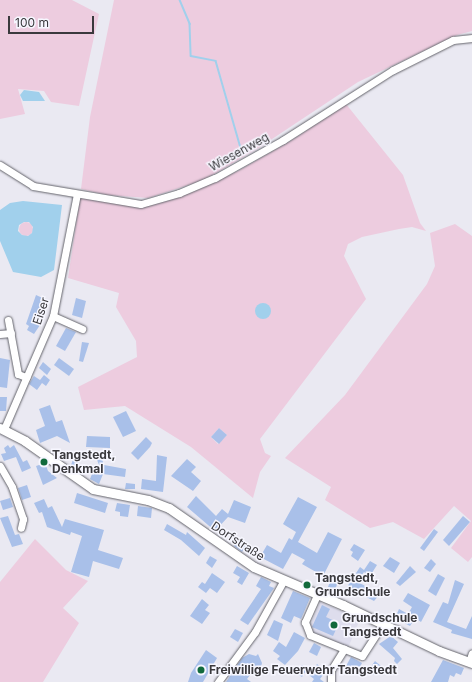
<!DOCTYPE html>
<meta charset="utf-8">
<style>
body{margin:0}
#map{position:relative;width:472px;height:682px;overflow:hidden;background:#eae9f2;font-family:Inter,sans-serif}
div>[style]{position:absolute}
.built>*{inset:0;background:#dedded}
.green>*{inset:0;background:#edccdf}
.round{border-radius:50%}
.water>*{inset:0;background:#a1d0ec}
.stream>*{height:1.5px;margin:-0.75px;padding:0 0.75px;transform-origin:0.75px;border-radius:0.75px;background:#a1d0ec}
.building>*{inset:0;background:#a9c0e9}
.roads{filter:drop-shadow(0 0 1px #64646b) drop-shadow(0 0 1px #64646b)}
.minor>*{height:7px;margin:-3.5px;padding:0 3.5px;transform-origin:3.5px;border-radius:3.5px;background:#fff}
.major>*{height:9px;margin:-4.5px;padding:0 4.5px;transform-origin:4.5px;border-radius:4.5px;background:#fff}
.dots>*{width:11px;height:11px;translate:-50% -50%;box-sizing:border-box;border:2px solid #f7f7ff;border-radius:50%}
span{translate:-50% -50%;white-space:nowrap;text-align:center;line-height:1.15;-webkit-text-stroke:3px #f7f7ff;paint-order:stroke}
.street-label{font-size:12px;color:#3a393d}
.poi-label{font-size:12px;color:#3a393d;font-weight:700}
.left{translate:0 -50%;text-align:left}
.scale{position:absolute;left:8px;top:16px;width:86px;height:18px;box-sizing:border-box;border:2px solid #3a393d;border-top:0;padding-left:5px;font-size:12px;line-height:14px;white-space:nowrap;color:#3a393d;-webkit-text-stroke:3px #f7f7ff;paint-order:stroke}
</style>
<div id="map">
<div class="built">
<div style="clip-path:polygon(320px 602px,360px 619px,348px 648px,308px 631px)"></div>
</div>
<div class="green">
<div style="clip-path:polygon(0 0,72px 0,99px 14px,79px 106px,51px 102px,44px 91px,18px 89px,25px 114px,0 119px)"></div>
<div style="clip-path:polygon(114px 0,472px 0,472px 31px,457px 35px,358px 82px,257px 149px,204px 180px,148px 198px,107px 195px,81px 189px,90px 117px)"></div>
<div style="clip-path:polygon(evenodd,346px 104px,403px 175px,420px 223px,426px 231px,412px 227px,399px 229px,362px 237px,348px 244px,344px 256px,366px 299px,260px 439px,265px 453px,271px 456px,260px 472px,253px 498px,191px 447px,125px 406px,84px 410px,78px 387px,137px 357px,136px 341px,116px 307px,119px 293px,68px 278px,80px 198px,139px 206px,181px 196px,238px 171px,292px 140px,346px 104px,219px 428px,227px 435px,218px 444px,211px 437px,219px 428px)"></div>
<div class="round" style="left:19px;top:222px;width:14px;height:14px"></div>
<div style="clip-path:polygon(455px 224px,472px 236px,472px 557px,468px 562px,451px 548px,471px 521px,454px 506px,424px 539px,393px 522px,370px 528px,325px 500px,331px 487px,285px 458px,345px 395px,427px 284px,435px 266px,430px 233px)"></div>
<div style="clip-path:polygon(35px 539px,66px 570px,88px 581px,63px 608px,79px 623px,43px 682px,0 682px,0 582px)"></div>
</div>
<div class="water">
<div style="clip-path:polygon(24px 90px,39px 92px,45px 101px,23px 101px,20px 95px)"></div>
<div style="clip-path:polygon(evenodd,23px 201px,62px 205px,54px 270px,41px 277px,13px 272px,0 241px,0 210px,10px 203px,23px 201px,24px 222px,29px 222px,33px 227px,32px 233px,28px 236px,22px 235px,18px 231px,19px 225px,24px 222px)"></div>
<div class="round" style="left:255px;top:303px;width:16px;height:16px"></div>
</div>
<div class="stream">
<div style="left:180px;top:0;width:26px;rotate:67deg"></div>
<div style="left:190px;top:24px;width:32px;rotate:88deg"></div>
<div style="left:191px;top:56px;width:25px;rotate:11deg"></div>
<div style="left:216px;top:61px;width:91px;rotate:74deg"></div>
</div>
<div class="building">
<div style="clip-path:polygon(36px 295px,47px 300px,38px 320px,42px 322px,34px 334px,27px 330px,29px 326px,26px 324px)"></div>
<div style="clip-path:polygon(76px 298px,86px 301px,82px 318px,72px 315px)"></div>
<div style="clip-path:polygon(66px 328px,76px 332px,65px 351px,56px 346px)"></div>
<div style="clip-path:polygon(82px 342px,89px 343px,83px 362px,79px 361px)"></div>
<div style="clip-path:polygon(0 358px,10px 360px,7px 388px,0 387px)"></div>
<div style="clip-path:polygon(59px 358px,74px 369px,69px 376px,54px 365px)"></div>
<div style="clip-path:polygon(43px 362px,51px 369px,47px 375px,39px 368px)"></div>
<div style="clip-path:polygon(44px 375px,50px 380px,46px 386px,42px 383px,37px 390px,29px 384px,34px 376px,40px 380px)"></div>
<div style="clip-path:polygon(0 397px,7px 397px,6px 411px,0 411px)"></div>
<div style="clip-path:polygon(50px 405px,56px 422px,62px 420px,70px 443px,57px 436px,40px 443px,36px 430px,45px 426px,39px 409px)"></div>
<div style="clip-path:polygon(126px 411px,136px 431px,123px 437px,113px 417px)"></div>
<div style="clip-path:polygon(219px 428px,227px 435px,219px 444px,211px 437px)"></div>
<div style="clip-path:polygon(87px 436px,110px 437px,110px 448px,86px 447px)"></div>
<div style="clip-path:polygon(146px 437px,152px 443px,150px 447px,138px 460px,131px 453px)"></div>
<div style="clip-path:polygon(8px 445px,10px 448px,14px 445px,23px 462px,27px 460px,31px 468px,22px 472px,16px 457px,4px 461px,1px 454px,6px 453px,4px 448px)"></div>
<div style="clip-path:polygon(157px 455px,167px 457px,163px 492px,141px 489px,142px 479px,156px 481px)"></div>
<div style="clip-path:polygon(74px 457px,80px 459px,78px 467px,71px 465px)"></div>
<div style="clip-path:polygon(102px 459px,104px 465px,126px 469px,125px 477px,103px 474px,99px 484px,90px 479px,94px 469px,102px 472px,97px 460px)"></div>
<div style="clip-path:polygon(187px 459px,196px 467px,191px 472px,201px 481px,193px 491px,171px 476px)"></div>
<div style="clip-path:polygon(45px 463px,48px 471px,57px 478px,43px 485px,36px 466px)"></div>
<div style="clip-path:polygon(126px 483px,135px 484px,135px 489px,125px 489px)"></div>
<div style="clip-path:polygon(27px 485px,31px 497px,22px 500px,18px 488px)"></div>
<div style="clip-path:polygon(77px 493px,108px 503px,105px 513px,74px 503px)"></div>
<div style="clip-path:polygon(196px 496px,216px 516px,222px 509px,228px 514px,234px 500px,251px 507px,245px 523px,228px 517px,215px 531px,187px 507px)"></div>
<div style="clip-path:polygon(298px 497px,317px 507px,298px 542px,317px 553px,328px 532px,342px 539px,323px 576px,302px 564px,305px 560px,292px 553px,283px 569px,260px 557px,267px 545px,281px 553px,289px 538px,292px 540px,296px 532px,283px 524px)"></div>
<div style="clip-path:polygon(10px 498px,13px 507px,3px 510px,0 501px)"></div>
<div style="clip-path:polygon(44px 499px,48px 508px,52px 506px,62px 527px,65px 519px,104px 530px,98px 550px,123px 558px,119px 569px,93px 561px,89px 577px,71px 572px,82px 536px,71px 532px,70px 535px,47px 527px,42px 512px,39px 513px,34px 503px)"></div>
<div style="clip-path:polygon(117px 503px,130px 505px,128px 517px,120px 516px,120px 512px,115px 511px)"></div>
<div style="clip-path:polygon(138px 506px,152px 508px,151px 518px,137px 516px)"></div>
<div style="clip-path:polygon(8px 516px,15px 535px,19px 534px,23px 544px,12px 547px,0 518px)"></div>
<div style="clip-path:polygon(463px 516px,470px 522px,449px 546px,443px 540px)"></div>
<div style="clip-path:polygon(167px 524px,186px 535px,187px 532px,205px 548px,199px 556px,181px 540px,164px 530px)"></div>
<div style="clip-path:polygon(434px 529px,438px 532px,424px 551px,420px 548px)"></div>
<div style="clip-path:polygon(238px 539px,246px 545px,242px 552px,234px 546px)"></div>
<div style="clip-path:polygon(354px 544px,365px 550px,358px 561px,351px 556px,353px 552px,350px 550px)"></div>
<div style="clip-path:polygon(210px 556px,217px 560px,212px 568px,206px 563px)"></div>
<div style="clip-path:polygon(390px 557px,400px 563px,394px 573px,383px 566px)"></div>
<div style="clip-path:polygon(431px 559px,436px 564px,430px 572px,424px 568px)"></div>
<div style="clip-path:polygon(370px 561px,377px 565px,370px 576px,364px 572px,357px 582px,381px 593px,374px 601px,347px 587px,360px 567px,364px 570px)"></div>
<div style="clip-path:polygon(237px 566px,249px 573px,242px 585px,237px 582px,240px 577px,233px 573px)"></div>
<div style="clip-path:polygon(410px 566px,416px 572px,400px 586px,396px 583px)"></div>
<div style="clip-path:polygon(212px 573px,225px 582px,217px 593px,210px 588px,206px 593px,198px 587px,202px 582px,205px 584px)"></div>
<div style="clip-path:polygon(438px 574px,445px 578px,436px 596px,428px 591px)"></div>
<div style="clip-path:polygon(332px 576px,339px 579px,335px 590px,328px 587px)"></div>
<div style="clip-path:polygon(261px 577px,271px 582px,269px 586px,274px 588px,248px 625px,240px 620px,261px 589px,256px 586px)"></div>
<div style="clip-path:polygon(455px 580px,464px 584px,447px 622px,466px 629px,472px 616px,472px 639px,451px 633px,452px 630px,433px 622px,443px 602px,448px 604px)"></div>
<div style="clip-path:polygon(293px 591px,310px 598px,301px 619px,294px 616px,291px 623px,281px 618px)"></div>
<div style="clip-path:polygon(408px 593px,430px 605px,421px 622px,415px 618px,410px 626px,395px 618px,399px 609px,408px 614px,412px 607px,403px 601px)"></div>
<div style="clip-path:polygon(202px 599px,209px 605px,205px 610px,210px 613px,202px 624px,190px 616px)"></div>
<div style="clip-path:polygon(322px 605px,330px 609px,326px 617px,339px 623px,333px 636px,312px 627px)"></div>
<div style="clip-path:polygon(274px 620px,283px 624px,278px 641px,267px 635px)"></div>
<div style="clip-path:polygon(235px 629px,243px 633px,238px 642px,230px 637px)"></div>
<div style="clip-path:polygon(294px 632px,305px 638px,298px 651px,285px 665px,277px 659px,280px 656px,273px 651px,279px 642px,286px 647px)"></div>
<div style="clip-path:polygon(391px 636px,398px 642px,393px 648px,402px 659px,397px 664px,394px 661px,395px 658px,379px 644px)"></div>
<div style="clip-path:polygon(314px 643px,321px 647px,317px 656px,309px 652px)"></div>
<div style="clip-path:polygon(206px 650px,217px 658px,203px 682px,188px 682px,191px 673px)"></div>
<div style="clip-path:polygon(249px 654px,256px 656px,258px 654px,262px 663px,260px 671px,254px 670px,247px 679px,251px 682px,226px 682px,242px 658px)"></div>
<div style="clip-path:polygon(351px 657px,362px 663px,356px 675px,346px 666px)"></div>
<div style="clip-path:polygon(443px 660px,464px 668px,461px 675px,456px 673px,454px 677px,450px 675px,448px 682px,431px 682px)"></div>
<div style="clip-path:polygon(375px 661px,381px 666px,373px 675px,368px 671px)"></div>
<div style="clip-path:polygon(317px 664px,326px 671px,320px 679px,324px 682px,312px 682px,314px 679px,309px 675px)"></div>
<div style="clip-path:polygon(302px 665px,307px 669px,302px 677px,296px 673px)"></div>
</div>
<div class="roads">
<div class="minor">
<div style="left:0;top:165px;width:39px;rotate:32deg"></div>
<div style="left:33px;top:186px;width:109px;rotate:9.5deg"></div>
<div style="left:141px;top:204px;width:40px;rotate:-16deg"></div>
<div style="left:179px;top:193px;width:39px;rotate:-23deg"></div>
<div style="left:215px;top:178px;width:78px;rotate:-29.2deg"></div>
<div style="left:283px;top:140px;width:130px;rotate:-32.5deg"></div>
<div style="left:393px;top:70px;width:67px;rotate:-26.6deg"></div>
<div style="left:453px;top:40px;width:19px;rotate:-6deg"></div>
<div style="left:53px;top:316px;width:32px;rotate:24deg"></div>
<div style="left:8px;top:320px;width:55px;rotate:79.5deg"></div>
<div style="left:18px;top:374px;width:9px;rotate:21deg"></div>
<div style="left:0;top:334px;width:11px;rotate:-5deg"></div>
<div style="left:4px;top:429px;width:123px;rotate:-66.6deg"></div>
<div style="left:53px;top:316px;width:124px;rotate:-78.9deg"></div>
<div style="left:0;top:466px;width:24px;rotate:60deg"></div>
<div style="left:12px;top:487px;width:34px;rotate:71deg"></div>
<div style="left:23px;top:519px;width:9px;rotate:103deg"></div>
<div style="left:317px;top:595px;width:30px;rotate:114deg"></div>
<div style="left:305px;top:622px;width:14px;rotate:69deg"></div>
<div style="left:310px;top:635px;width:56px;rotate:22deg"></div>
<div style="left:362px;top:656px;width:38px;rotate:-57deg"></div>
<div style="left:469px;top:662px;width:9px;rotate:-72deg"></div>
<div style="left:218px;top:682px;width:62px;rotate:-53.5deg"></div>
<div style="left:255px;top:632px;width:60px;rotate:-60.9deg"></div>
<div style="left:331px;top:682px;width:12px;rotate:-90deg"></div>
<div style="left:331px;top:670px;width:25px;rotate:-58deg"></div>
</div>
<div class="major">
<div style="left:0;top:428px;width:28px;rotate:27deg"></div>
<div style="left:25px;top:441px;width:83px;rotate:35.2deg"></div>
<div style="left:93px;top:489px;width:56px;rotate:11.3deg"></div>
<div style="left:148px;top:500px;width:22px;rotate:21deg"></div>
<div style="left:169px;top:508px;width:103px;rotate:34.8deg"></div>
<div style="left:254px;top:567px;width:97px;rotate:23.1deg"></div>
<div style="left:343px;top:605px;width:106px;rotate:25.6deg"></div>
<div style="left:439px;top:651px;width:35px;rotate:20deg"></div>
</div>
</div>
<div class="dots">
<div style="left:44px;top:462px;background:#126a3c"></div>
<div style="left:307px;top:585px;background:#126a3c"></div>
<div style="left:334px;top:625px;background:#126a3c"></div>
<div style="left:201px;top:670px;background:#126a3c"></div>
</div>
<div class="street-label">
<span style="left:239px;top:152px;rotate:-29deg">Wiesenweg</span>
<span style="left:41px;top:311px;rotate:-72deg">Eiser</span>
<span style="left:238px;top:541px;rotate:33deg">Dorfstraße</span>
</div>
<div class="poi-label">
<span class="left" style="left:52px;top:462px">Tangstedt,<br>Denkmal</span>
<span class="left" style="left:315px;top:585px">Tangstedt,<br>Grundschule</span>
<span class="left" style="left:342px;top:625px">Grundschule<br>Tangstedt</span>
<span class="left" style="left:209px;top:670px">Freiwillige Feuerwehr Tangstedt</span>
</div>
<div class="scale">100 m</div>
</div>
